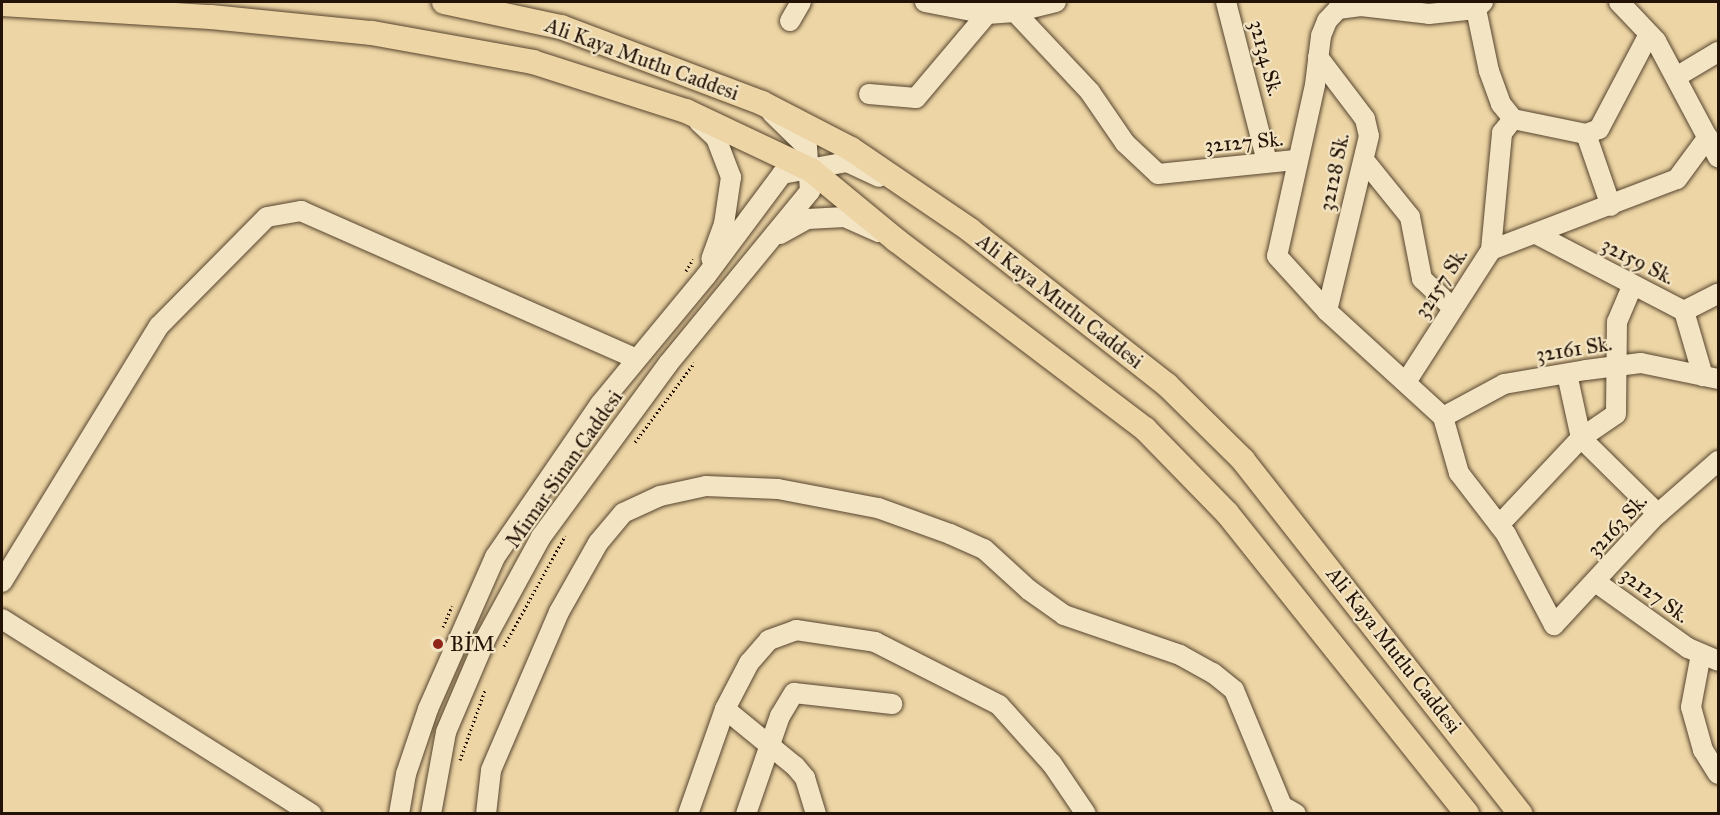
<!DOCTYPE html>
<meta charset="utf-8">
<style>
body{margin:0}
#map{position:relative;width:1720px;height:815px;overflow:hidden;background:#edd5a5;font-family:"IM FELL Great Primer",serif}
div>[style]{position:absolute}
.path>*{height:3px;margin-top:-1.5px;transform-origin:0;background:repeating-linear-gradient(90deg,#231306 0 1.5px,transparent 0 4.5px)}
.roads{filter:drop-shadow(0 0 2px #56442e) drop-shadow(0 0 2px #56442e)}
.minor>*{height:20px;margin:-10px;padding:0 10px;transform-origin:10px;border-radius:10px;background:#f3e4c4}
.major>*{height:24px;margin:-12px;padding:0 12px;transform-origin:12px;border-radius:12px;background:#edd5a5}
.dots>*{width:16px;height:16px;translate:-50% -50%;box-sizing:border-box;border:3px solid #f3e4c4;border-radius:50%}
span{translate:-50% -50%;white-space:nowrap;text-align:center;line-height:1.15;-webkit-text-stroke:4.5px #f3e4c4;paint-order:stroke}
.street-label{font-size:21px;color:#231306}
.poi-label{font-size:21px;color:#231306}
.left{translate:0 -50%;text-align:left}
.frame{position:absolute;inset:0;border:3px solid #231306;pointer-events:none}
</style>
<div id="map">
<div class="path">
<div style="left:686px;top:271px;width:14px;rotate:-60deg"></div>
<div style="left:635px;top:442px;width:99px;rotate:-53.2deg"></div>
<div style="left:443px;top:627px;width:23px;rotate:-67deg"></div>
<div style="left:504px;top:646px;width:126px;rotate:-61deg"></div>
<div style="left:460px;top:760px;width:74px;rotate:-70.3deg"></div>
</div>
<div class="roads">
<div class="minor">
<div style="left:925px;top:2px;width:63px;rotate:11deg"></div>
<div style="left:987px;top:14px;width:28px;rotate:-4deg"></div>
<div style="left:1015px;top:12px;width:42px;rotate:-13.7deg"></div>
<div style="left:1226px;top:2px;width:165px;rotate:75.6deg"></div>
<div style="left:1619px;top:2px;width:54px;rotate:46.5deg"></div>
<div style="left:1656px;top:41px;width:132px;rotate:61.9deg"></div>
<div style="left:1338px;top:9px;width:16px;rotate:133deg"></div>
<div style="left:1327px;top:21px;width:16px;rotate:112deg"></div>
<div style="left:1321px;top:36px;width:49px;rotate:97deg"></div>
<div style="left:1315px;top:85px;width:175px;rotate:102.5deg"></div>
<div style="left:1277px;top:256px;width:74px;rotate:47.7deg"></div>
<div style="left:1327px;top:311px;width:157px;rotate:42.4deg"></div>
<div style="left:1338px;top:9px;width:23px;rotate:-7deg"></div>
<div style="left:1361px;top:6px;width:68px;rotate:6.7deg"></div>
<div style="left:1429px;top:14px;width:47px;rotate:-6.1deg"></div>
<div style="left:1476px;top:9px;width:10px;rotate:-45deg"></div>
<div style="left:1476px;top:9px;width:63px;rotate:78.2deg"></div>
<div style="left:1489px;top:71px;width:35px;rotate:70deg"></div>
<div style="left:1501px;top:104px;width:19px;rotate:51deg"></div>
<div style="left:1513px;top:119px;width:75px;rotate:11.6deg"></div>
<div style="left:1586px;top:134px;width:14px;rotate:-21deg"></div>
<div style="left:1599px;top:129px;width:107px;rotate:-62.2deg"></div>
<div style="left:1015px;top:12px;width:110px;rotate:46.8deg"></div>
<div style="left:1090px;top:92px;width:62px;rotate:55.5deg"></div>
<div style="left:1125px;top:143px;width:45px;rotate:43.2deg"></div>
<div style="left:1158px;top:174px;width:138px;rotate:-5.8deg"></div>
<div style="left:790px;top:21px;width:22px;rotate:-60deg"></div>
<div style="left:1318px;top:57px;width:78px;rotate:52.8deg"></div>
<div style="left:1365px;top:119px;width:17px;rotate:77deg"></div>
<div style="left:1369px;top:136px;width:180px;rotate:103.5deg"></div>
<div style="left:1676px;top:77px;width:49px;rotate:-30.8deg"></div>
<div style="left:869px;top:94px;width:47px;rotate:4.9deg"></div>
<div style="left:916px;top:98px;width:110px;rotate:-49.8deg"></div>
<div style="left:987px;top:14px;width:13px;rotate:-72deg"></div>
<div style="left:699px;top:122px;width:23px;rotate:43deg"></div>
<div style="left:716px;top:138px;width:42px;rotate:69deg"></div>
<div style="left:731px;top:177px;width:48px;rotate:98.5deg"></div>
<div style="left:724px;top:224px;width:37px;rotate:110deg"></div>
<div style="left:1586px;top:134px;width:76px;rotate:70.9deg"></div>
<div style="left:1364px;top:160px;width:73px;rotate:51.1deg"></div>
<div style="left:1410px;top:217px;width:63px;rotate:79deg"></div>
<div style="left:1422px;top:279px;width:42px;rotate:43.1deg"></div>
<div style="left:780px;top:234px;width:31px;rotate:-29deg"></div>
<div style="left:807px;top:219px;width:38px;rotate:-3deg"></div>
<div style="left:845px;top:217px;width:37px;rotate:24deg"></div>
<div style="left:1536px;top:234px;width:167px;rotate:27.5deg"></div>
<div style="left:1684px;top:311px;width:38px;rotate:-27deg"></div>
<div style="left:1491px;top:250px;width:118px;rotate:-84.6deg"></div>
<div style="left:1502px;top:133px;width:18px;rotate:-52deg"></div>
<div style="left:1684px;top:311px;width:68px;rotate:73.7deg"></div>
<div style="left:1567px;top:374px;width:66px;rotate:77.7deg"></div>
<div style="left:1581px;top:438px;width:108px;rotate:44.6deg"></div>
<div style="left:1406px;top:382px;width:157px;rotate:-57.2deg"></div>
<div style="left:1491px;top:250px;width:199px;rotate:-20.9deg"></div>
<div style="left:1677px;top:179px;width:52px;rotate:-53.6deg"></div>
<div style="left:1443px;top:417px;width:58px;rotate:74.1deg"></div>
<div style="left:1459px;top:473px;width:77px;rotate:52.4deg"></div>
<div style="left:1506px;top:534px;width:103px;rotate:62.2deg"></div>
<div style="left:1554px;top:625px;width:144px;rotate:-47.2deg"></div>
<div style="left:1652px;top:519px;width:88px;rotate:-41.3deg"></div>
<div style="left:1443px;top:417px;width:69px;rotate:-28.4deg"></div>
<div style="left:1504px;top:384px;width:83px;rotate:-9.7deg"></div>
<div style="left:1586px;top:370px;width:55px;rotate:-7.3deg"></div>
<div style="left:1641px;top:363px;width:79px;rotate:11.7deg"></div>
<div style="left:1499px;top:525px;width:120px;rotate:-46.7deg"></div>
<div style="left:1581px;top:438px;width:42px;rotate:-34.4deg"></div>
<div style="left:1616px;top:414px;width:92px;rotate:-89.4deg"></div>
<div style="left:1617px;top:322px;width:39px;rotate:-67deg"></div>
<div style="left:2px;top:582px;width:300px;rotate:-58.5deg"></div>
<div style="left:159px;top:326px;width:153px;rotate:-45.3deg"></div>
<div style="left:267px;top:217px;width:35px;rotate:-10deg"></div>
<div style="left:301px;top:211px;width:366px;rotate:23.8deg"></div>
<div style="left:1597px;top:583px;width:112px;rotate:35.5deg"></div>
<div style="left:1688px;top:648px;width:33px;rotate:23deg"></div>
<div style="left:2px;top:619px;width:366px;rotate:32.2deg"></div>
<div style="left:1701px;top:654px;width:54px;rotate:100.7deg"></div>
<div style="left:1691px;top:707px;width:45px;rotate:74.4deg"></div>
<div style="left:1703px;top:750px;width:28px;rotate:58deg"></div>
<div style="left:725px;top:709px;width:90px;rotate:39.2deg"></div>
<div style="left:795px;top:766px;width:16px;rotate:50deg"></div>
<div style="left:805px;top:778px;width:38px;rotate:73deg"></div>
<div style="left:399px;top:814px;width:41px;rotate:-80.1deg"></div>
<div style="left:406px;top:774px;width:69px;rotate:-71.3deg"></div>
<div style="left:428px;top:709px;width:166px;rotate:-66.2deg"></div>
<div style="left:495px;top:557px;width:186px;rotate:-55.5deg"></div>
<div style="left:600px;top:404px;width:166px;rotate:-50.4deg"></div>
<div style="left:706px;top:276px;width:127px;rotate:-53.3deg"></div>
<div style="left:782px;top:174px;width:66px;rotate:-10.5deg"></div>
<div style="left:847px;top:162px;width:35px;rotate:25deg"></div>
<div style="left:431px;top:814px;width:83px;rotate:-79.6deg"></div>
<div style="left:446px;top:732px;width:102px;rotate:-66.9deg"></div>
<div style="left:486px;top:638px;width:115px;rotate:-61.4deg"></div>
<div style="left:541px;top:537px;width:215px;rotate:-53.7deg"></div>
<div style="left:668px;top:364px;width:224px;rotate:-50.6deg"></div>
<div style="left:810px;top:191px;width:44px;rotate:-93.9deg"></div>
<div style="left:807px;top:147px;width:49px;rotate:-135.8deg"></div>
<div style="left:486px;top:814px;width:44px;rotate:-83.5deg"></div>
<div style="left:491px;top:770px;width:172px;rotate:-66.7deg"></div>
<div style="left:559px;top:612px;width:79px;rotate:-60.5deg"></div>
<div style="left:598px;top:543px;width:39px;rotate:-50deg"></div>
<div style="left:623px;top:513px;width:41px;rotate:-24.7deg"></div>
<div style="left:660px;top:496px;width:47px;rotate:-12.3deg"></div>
<div style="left:706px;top:486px;width:72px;rotate:2.4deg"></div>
<div style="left:778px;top:489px;width:102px;rotate:10.8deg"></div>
<div style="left:878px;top:508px;width:77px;rotate:19.9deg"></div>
<div style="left:950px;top:534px;width:37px;rotate:24deg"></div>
<div style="left:984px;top:549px;width:61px;rotate:42.3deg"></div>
<div style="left:1029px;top:590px;width:43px;rotate:35.5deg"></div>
<div style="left:1064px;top:615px;width:123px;rotate:19deg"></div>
<div style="left:1180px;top:655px;width:38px;rotate:29deg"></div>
<div style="left:1213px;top:673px;width:27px;rotate:39deg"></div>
<div style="left:1234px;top:690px;width:126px;rotate:67.5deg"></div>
<div style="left:1282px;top:806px;width:16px;rotate:30deg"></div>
<div style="left:688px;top:814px;width:111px;rotate:-70.6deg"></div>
<div style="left:725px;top:709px;width:52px;rotate:-62.4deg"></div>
<div style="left:749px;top:663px;width:30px;rotate:-49deg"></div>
<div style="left:769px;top:640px;width:29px;rotate:-20deg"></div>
<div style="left:796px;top:630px;width:80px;rotate:8.6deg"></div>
<div style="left:875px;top:642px;width:139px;rotate:26.9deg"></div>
<div style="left:999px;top:705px;width:79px;rotate:48.1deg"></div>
<div style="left:1052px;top:764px;width:60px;rotate:55.8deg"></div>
<div style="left:746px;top:814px;width:104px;rotate:-70.9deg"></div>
<div style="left:780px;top:716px;width:27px;rotate:-59deg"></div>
<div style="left:794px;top:693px;width:99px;rotate:6.4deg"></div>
</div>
<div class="major">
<div style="left:444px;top:2px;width:120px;rotate:12.1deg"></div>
<div style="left:561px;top:27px;width:215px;rotate:20.7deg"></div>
<div style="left:762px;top:103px;width:100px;rotate:27.3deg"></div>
<div style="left:851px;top:149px;width:144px;rotate:34.2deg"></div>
<div style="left:970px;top:230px;width:251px;rotate:38.2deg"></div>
<div style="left:1167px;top:385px;width:107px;rotate:44.6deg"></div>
<div style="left:1243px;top:460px;width:450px;rotate:51.9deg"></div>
<div style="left:2px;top:4px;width:209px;rotate:3.6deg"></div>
<div style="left:211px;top:17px;width:162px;rotate:5.7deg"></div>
<div style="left:372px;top:33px;width:164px;rotate:10.2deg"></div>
<div style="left:533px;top:62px;width:161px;rotate:17.8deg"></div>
<div style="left:686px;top:111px;width:138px;rotate:25.3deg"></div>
<div style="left:811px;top:170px;width:110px;rotate:39.5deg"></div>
<div style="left:896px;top:240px;width:313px;rotate:37.2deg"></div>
<div style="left:1145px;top:429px;width:117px;rotate:45.7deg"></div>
<div style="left:1227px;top:513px;width:385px;rotate:51.4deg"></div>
</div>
</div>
<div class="dots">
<div style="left:438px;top:644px;background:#8f2418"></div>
</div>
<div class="street-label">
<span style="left:1266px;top:58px;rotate:75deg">32134 Sk.</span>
<span style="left:642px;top:59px;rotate:20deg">Ali Kaya Mutlu Caddesi</span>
<span style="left:1244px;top:142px;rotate:-5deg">32127 Sk.</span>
<span style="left:1334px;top:172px;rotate:-78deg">32128 Sk.</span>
<span style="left:1638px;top:261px;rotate:27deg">32159 Sk.</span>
<span style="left:1441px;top:283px;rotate:-57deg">32157 Sk.</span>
<span style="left:1060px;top:301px;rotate:38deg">Ali Kaya Mutlu Caddesi</span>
<span style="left:1574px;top:349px;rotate:-9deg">32161 Sk.</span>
<span style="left:564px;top:469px;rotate:-55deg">Mimar Sinan Caddesi</span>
<span style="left:1617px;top:525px;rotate:-47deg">32163 Sk.</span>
<span style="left:1655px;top:595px;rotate:36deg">32127 Sk.</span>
<span style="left:1394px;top:650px;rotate:52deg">Ali Kaya Mutlu Caddesi</span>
</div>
<div class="poi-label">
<span class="left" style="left:450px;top:644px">BİM</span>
</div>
<div class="frame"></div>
</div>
